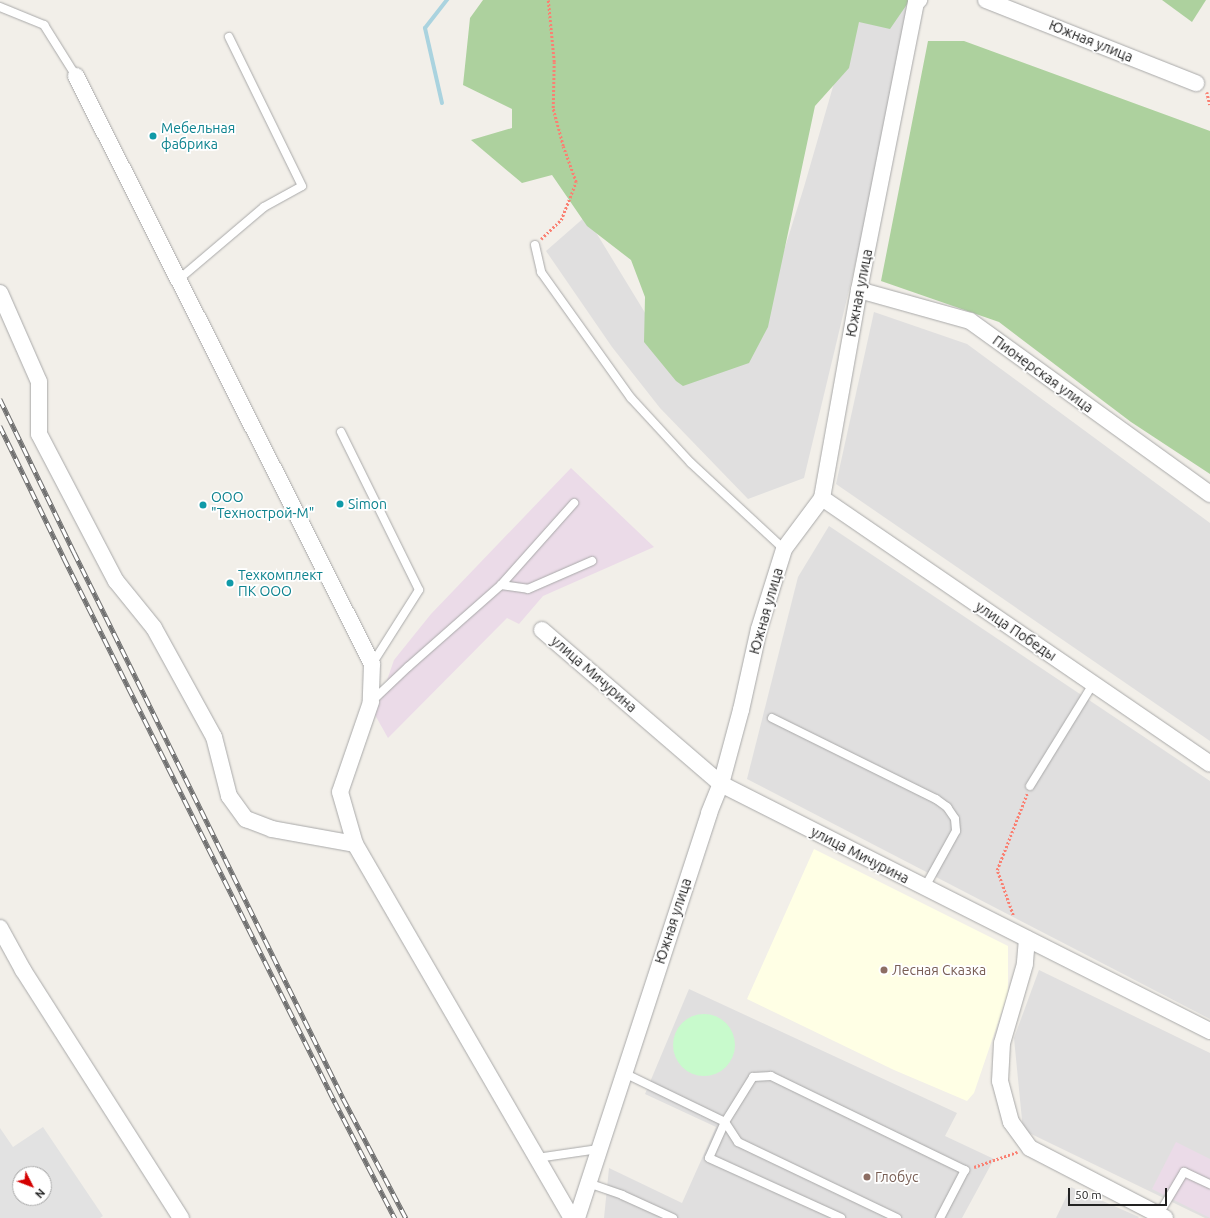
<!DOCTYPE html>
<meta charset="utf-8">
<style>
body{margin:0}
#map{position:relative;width:1210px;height:1218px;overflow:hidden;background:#f2efe9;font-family:Ubuntu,sans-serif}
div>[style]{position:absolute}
.residential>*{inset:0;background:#e0dfdf}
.industrial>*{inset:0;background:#ebdbe8}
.education>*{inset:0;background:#ffffe5}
.forest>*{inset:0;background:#add19e}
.park>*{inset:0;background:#c8facc}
.round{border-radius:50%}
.parking>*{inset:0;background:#e2e2e2}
.stream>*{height:4px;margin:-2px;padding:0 2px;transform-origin:2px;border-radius:2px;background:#aad3df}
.path>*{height:2.5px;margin-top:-1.25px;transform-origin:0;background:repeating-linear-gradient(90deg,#fa8072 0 2px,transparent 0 4px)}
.roads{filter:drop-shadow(0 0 1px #a9a9a9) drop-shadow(0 0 1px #a9a9a9)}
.lane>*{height:8px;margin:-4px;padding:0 4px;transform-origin:4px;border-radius:4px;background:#fff}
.street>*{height:16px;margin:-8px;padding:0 8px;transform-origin:8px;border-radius:8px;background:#fff}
.rail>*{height:4.5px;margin-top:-2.25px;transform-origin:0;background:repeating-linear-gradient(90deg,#fff 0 9px,#707070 0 18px);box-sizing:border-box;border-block:1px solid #707070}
.dots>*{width:11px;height:11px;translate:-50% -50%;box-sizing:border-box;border:2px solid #fff;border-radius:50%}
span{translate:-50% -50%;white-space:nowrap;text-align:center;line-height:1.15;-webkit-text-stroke:3.5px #fff;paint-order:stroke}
.street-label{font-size:14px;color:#222}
.culture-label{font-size:14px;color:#0d838f}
.left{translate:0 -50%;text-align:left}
.education-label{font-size:14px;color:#785e54}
.north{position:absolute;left:12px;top:1166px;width:40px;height:40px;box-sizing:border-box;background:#fff;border:1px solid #a7a7a7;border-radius:50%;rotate:132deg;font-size:11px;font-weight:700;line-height:16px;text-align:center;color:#222}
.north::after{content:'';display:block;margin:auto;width:14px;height:18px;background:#d40000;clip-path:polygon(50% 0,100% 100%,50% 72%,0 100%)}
.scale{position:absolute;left:1068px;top:1188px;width:99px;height:18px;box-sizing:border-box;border:2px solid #222;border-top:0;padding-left:5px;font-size:12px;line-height:14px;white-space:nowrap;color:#222;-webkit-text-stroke:3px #fff;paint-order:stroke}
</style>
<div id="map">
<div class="residential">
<div style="clip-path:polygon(858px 0,911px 0,861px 240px,804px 478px,748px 499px,660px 408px,612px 347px,546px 251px,586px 216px,647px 316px,757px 336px,804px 187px)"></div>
<div style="clip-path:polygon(874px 312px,967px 344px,1210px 523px,1210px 741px,836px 484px)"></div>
<div style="clip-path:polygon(829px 526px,1210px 781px,1210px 1019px,747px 779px,798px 577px)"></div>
<div style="clip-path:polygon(1039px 970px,1210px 1053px,1210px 1218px,1205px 1218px,1023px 1130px,1014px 1038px)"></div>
<div style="clip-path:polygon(689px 989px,957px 1113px,945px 1136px,994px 1159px,962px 1218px,604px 1218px,609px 1168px,682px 1203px,716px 1127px,645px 1094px)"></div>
<div style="clip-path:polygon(1071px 1187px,1139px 1217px,1138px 1218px,1056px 1218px)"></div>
</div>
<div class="industrial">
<div style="clip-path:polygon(571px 468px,654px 547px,543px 596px,519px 624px,507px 618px,388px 738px,375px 715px,394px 660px,431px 614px)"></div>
<div style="clip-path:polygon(1176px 1142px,1210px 1159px,1210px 1218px,1152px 1189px)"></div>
</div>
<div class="education">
<div style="clip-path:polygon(814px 849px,1008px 946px,1008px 993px,974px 1093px,967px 1101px,894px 1070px,747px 999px)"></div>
</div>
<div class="forest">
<div style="clip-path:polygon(483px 0,910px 0,890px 29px,859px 22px,849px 68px,815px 106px,768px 327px,749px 363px,683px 386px,676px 381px,644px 342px,645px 297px,631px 260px,587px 226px,552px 175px,522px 183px,471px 140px,512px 128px,512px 109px,463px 85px,470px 18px)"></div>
<div style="clip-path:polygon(1162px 0,1206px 0,1192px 22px)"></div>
<div style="clip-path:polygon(928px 41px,964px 41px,1210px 131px,1210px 474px,1131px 422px,999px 322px,881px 281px)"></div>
</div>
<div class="park">
<div class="round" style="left:673px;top:1014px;width:62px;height:62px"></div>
</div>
<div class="parking">
<div style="clip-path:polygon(evenodd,43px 1127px,103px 1216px,100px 1218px,0 1218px,0 1128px,13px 1147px,43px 1127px,20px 1174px,44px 1174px,44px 1198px,20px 1198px,20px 1174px)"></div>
</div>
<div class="stream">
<div style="left:442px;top:103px;width:77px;rotate:-102.8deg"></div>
<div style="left:425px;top:28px;width:36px;rotate:-52deg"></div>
</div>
<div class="path">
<div style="left:1207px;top:92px;width:13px;rotate:77deg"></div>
<div style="left:541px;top:239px;width:28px;rotate:-44deg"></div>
<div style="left:561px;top:220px;width:41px;rotate:-68.5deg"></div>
<div style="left:576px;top:182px;width:38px;rotate:-110deg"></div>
<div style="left:563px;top:146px;width:39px;rotate:-105deg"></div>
<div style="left:553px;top:108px;width:46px;rotate:-88.8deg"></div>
<div style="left:554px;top:62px;width:62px;rotate:-95.5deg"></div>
<div style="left:1013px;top:915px;width:48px;rotate:-109.6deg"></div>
<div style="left:997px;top:870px;width:82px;rotate:-68.5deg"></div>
<div style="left:974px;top:1167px;width:46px;rotate:-19.2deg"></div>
</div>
<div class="roads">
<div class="lane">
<div style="left:0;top:7px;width:48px;rotate:22.2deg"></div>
<div style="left:44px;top:25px;width:60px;rotate:57.9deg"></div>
<div style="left:535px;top:245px;width:28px;rotate:77deg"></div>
<div style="left:541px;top:272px;width:155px;rotate:54.5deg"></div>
<div style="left:631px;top:398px;width:88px;rotate:47.3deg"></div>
<div style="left:691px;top:463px;width:127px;rotate:42.8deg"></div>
<div style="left:178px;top:280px;width:113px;rotate:-40.3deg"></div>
<div style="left:264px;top:207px;width:43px;rotate:-28.9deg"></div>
<div style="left:302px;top:186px;width:166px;rotate:-116.1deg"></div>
<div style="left:341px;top:432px;width:176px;rotate:63.7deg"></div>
<div style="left:419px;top:590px;width:88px;rotate:122.4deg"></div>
<div style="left:501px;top:585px;width:27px;rotate:8deg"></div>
<div style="left:528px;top:589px;width:70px;rotate:-23.6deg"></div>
<div style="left:372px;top:701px;width:50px;rotate:-43.4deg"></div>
<div style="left:408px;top:667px;width:124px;rotate:-41.4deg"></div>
<div style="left:501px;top:585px;width:110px;rotate:-48.3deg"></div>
<div style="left:772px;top:718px;width:183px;rotate:26.3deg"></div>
<div style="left:936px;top:799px;width:14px;rotate:36deg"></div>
<div style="left:947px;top:807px;width:14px;rotate:56deg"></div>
<div style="left:955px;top:819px;width:12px;rotate:85deg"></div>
<div style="left:956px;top:831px;width:64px;rotate:119deg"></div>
<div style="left:1030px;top:786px;width:120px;rotate:-58.3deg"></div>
<div style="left:624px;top:1073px;width:112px;rotate:25.9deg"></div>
<div style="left:725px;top:1122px;width:39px;rotate:114deg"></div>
<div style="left:709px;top:1158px;width:145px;rotate:24.4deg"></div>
<div style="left:537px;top:1158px;width:62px;rotate:-8.4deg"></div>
<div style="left:588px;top:1183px;width:36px;rotate:19deg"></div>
<div style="left:622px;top:1195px;width:56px;rotate:24.3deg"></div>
<div style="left:1159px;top:1214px;width:49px;rotate:-59.2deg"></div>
<div style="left:1184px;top:1172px;width:29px;rotate:25deg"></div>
<div style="left:897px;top:1218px;width:176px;rotate:-154.5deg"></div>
<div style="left:738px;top:1142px;width:24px;rotate:-123deg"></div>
<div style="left:725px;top:1122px;width:53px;rotate:-58.1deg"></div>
<div style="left:753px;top:1077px;width:18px;rotate:-3deg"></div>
<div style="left:771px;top:1076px;width:216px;rotate:25.9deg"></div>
<div style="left:965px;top:1170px;width:54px;rotate:117.5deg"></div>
</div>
<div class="street">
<div style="left:986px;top:0;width:226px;rotate:21.6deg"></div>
<div style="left:76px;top:76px;width:658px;rotate:63.28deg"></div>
<div style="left:372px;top:664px;width:38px;rotate:92deg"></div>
<div style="left:371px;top:702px;width:95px;rotate:109deg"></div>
<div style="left:340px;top:792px;width:54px;rotate:73.9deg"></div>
<div style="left:355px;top:844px;width:432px;rotate:59.9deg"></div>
<div style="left:859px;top:290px;width:115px;rotate:15.6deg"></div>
<div style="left:970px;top:321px;width:296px;rotate:35.8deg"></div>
<div style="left:0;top:293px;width:97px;rotate:66.3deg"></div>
<div style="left:39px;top:382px;width:52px;rotate:90deg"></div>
<div style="left:39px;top:434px;width:166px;rotate:62.4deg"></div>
<div style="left:116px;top:581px;width:60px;rotate:51deg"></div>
<div style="left:154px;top:628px;width:124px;rotate:61.2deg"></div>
<div style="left:214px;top:737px;width:61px;rotate:75.7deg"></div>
<div style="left:229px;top:796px;width:29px;rotate:54deg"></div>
<div style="left:246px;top:819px;width:28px;rotate:21deg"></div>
<div style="left:272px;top:829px;width:84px;rotate:10.2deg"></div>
<div style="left:822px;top:498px;width:470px;rotate:34.4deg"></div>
<div style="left:542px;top:630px;width:236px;rotate:40.7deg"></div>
<div style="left:721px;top:784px;width:548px;rotate:26.8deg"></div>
<div style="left:0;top:928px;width:48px;rotate:61.3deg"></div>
<div style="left:23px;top:970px;width:294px;rotate:57.5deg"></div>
<div style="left:1027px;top:939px;width:25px;rotate:95deg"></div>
<div style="left:1025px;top:964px;width:82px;rotate:106.2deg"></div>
<div style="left:1002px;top:1043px;width:38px;rotate:93deg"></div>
<div style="left:1000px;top:1081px;width:42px;rotate:75deg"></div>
<div style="left:1011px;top:1122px;width:32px;rotate:54deg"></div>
<div style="left:1030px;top:1148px;width:152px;rotate:27.4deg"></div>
<div style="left:577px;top:1218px;width:426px;rotate:-71.9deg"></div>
<div style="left:709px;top:813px;width:31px;rotate:-68deg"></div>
<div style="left:721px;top:784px;width:77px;rotate:-74.9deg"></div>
<div style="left:741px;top:710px;width:83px;rotate:-77.5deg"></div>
<div style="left:759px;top:629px;width:84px;rotate:-72.6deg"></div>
<div style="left:784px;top:549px;width:64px;rotate:-53.3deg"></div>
<div style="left:822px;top:498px;width:211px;rotate:-79.9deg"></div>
<div style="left:859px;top:290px;width:294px;rotate:-78.8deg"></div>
<div style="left:916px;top:2px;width:4px;rotate:-34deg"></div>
</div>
</div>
<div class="rail">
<div style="left:0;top:399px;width:170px;rotate:64.2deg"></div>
<div style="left:74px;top:552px;width:609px;rotate:63.77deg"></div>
<div style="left:343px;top:1098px;width:136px;rotate:62.3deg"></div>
<div style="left:0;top:426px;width:147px;rotate:64.1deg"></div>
<div style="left:64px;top:558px;width:608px;rotate:63.52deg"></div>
<div style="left:335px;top:1102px;width:131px;rotate:62.7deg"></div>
</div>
<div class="dots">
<div style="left:153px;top:136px;background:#0f9aa8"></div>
<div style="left:340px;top:504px;background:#0f9aa8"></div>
<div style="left:203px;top:505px;background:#0f9aa8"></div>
<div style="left:230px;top:583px;background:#0f9aa8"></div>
<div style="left:884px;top:970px;background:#8d6e63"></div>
<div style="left:867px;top:1177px;background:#8d6e63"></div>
</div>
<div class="street-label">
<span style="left:1091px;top:41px;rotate:22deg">Южная улица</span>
<span style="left:859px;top:293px;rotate:-79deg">Южная улица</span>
<span style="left:1043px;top:374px;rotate:36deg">Пионерская улица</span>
<span style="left:766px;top:611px;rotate:-74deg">Южная улица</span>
<span style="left:1016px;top:631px;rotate:34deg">улица Победы</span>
<span style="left:594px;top:674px;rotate:41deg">улица Мичурина</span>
<span style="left:860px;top:855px;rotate:27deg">улица Мичурина</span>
<span style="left:673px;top:921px;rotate:-72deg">Южная улица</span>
</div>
<div class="culture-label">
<span class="left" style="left:161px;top:136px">Мебельная<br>фабрика</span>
<span class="left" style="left:211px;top:505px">ООО<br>"Технострой-М"</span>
<span class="left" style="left:348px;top:504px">Simon</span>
<span class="left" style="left:238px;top:583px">Техкомплект<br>ПК ООО</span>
</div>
<div class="education-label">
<span class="left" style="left:892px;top:970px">Лесная Сказка</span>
<span class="left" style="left:875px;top:1177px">Глобус</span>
</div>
<div class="north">N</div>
<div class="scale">50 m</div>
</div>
